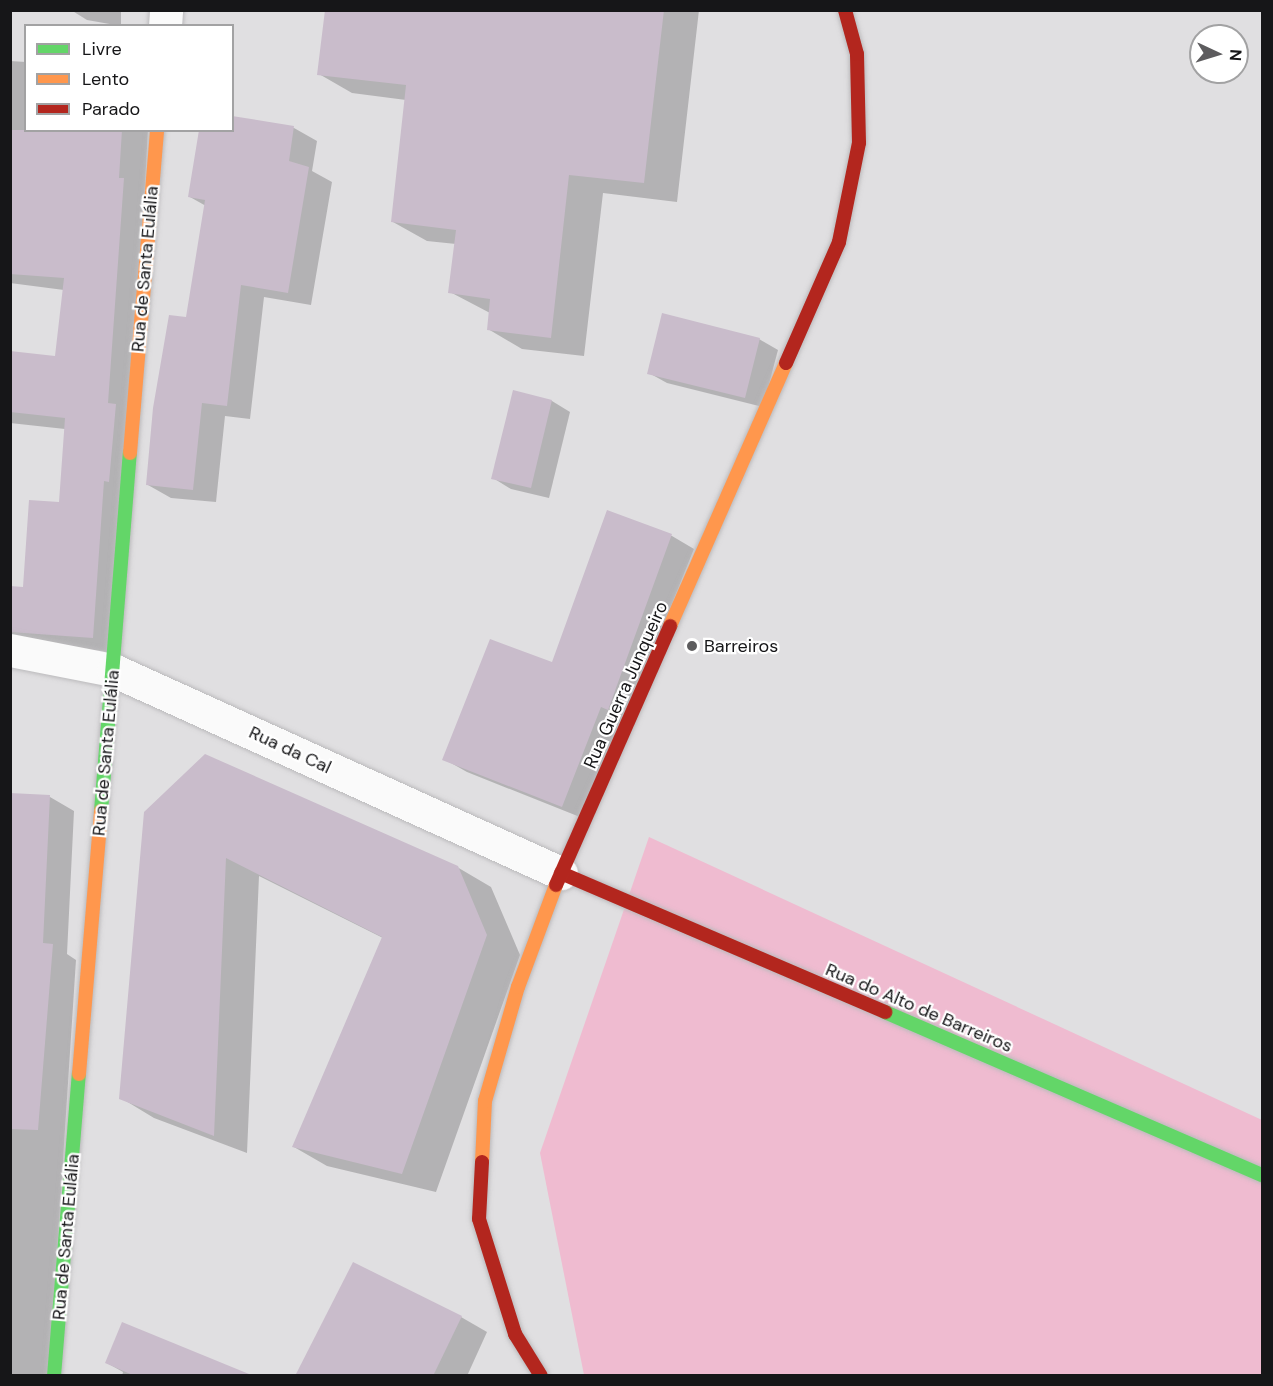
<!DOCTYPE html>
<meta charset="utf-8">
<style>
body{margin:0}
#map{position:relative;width:1273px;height:1386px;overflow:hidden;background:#e0dfe1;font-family:"DM Sans",sans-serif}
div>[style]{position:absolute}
.green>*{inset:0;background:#efbbd0}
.shadow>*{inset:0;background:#0003}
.building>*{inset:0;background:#c9bccb}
.roads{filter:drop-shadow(0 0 2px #bbbabc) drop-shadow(0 0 2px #bbbabc)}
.street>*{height:33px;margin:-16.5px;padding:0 16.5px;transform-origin:16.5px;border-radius:16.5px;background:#fafafa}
.fast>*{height:14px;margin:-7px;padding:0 7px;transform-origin:7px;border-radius:7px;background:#63d668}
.slow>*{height:14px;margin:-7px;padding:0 7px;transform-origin:7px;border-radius:7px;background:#ff974d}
.jam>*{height:14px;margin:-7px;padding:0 7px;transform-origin:7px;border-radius:7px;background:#b3261e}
.dots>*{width:16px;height:16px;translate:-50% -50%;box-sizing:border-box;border:3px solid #fff;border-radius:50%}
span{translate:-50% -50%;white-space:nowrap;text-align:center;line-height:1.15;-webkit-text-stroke:4.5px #fff;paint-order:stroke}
.street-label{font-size:18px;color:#161618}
.poi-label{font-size:18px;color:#161618}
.left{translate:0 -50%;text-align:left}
.frame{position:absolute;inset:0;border:12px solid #161618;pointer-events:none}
.legend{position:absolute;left:24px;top:24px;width:210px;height:108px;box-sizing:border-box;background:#fff;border:2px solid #a2a2a3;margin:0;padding:8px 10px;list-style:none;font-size:18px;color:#161618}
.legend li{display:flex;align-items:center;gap:12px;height:30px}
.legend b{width:30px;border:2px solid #a2a2a3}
.north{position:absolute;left:1189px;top:24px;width:60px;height:60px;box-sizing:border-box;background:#fff;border:2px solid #a2a2a3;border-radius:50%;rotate:94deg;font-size:16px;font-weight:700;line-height:24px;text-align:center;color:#161618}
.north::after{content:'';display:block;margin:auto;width:21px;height:27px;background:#5d5c5e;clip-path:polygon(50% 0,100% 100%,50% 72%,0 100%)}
</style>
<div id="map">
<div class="green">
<div style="clip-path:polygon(649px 837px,1262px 1120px,1262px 1375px,584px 1375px,540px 1153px)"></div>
</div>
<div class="shadow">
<div style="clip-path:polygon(71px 10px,121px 10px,121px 26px,87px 20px)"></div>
<div style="clip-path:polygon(326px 10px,699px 10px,677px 202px,603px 193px,584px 356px,522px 349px,488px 329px,490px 313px,450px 292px,456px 244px,427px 241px,393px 222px,406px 100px,352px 93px,319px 74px)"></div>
<div style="clip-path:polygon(10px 61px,26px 62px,26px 130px,148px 130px,119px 652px,24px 645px,10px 637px,10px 587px,25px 588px,60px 503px,65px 429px,10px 423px,10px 353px,57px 357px,64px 290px,10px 283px)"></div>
<div style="clip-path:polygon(232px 118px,294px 128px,317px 141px,312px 171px,332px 182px,311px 305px,264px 297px,250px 419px,225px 416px,216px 502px,171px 498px,148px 485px,187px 319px,206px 206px,190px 197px,232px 130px)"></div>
<div style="clip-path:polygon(759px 339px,778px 350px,763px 407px,667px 383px,649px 373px)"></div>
<div style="clip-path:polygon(514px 392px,552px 401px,570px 412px,549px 498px,511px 489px,493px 478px)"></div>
<div style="clip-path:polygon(607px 512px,672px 536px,694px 549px,585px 819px,467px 772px,444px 759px,553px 664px)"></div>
<div style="clip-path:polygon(10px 795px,50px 797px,74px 811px,67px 954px,76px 960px,49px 1376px,10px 1376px)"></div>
<div style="clip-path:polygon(145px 812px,457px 867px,491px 887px,520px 955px,436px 1192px,327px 1166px,294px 1147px,383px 938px,259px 876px,247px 1153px,154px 1118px,121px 1098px)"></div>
<div style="clip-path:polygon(461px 1317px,487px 1332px,467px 1376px,323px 1376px)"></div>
<div style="clip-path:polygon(107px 1363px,247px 1376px,122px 1376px,123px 1372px)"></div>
</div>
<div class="building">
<div style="clip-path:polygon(325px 10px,664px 10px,644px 183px,569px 175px,551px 338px,487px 330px,490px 299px,448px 293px,456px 230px,391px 222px,406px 85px,317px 75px)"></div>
<div style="clip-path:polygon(232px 116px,294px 126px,289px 161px,309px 167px,288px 293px,241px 285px,227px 406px,202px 403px,193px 490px,146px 485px,153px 408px,169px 315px,186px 317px,205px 200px,188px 197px,199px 130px,232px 130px)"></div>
<div style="clip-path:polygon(10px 130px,122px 130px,119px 178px,124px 178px,108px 403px,116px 404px,109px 482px,104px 481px,93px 638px,10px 632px,10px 586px,23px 587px,29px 500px,59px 502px,65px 418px,10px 412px,10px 351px,55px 356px,64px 278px,10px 274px)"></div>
<div style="clip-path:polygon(662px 313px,760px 338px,745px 398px,647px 374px)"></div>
<div style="clip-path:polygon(513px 390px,552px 400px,531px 488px,491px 479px)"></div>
<div style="clip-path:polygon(607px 510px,672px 534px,608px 710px,601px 707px,562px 807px,442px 760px,490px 639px,552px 662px)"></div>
<div style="clip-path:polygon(205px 754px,458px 866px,487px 935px,402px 1174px,292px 1147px,382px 937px,226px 858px,214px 1136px,119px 1099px,144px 812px)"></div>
<div style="clip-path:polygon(10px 793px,50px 795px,43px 943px,53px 944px,38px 1130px,10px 1129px)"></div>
<div style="clip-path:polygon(353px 1262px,462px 1316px,433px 1376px,295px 1376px)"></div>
<div style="clip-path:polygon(122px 1322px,249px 1374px,248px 1376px,135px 1376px,105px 1363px)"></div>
</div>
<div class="roads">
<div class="street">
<div style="left:165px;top:26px;width:16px;rotate:-86deg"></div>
<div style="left:10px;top:650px;width:105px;rotate:11deg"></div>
<div style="left:113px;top:670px;width:492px;rotate:24.4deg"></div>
</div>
<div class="fast">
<div style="left:101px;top:811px;width:359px;rotate:-85.4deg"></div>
<div style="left:885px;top:1012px;width:411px;rotate:23.4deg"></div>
<div style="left:54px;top:1376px;width:303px;rotate:-85.3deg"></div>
</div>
<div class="slow">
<div style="left:130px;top:453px;width:324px;rotate:-85.2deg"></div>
<div style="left:670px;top:626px;width:287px;rotate:-66.2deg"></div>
<div style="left:79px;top:1074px;width:264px;rotate:-85.2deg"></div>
<div style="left:482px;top:1162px;width:61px;rotate:-87.2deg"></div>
<div style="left:485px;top:1101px;width:119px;rotate:-73.9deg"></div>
<div style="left:518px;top:987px;width:109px;rotate:-69.6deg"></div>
</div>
<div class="jam">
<div style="left:786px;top:363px;width:132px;rotate:-66.3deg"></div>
<div style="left:839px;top:242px;width:101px;rotate:-78.6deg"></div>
<div style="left:859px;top:143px;width:89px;rotate:-91.3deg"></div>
<div style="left:857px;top:54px;width:46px;rotate:-105.3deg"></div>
<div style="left:561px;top:873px;width:353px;rotate:23.2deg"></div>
<div style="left:556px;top:885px;width:283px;rotate:-66.2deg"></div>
<div style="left:482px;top:1162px;width:57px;rotate:93deg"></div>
<div style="left:479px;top:1219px;width:121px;rotate:72.6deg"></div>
<div style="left:515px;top:1334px;width:49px;rotate:58.2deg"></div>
</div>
</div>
<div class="dots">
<div style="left:692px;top:646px;background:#5d5c5e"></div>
</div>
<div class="street-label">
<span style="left:145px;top:269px;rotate:-85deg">Rua de Santa Eulália</span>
<span style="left:626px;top:685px;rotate:-66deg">Rua Guerra Junqueiro</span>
<span style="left:290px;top:750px;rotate:25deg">Rua da Cal</span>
<span style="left:106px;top:753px;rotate:-85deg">Rua de Santa Eulália</span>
<span style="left:919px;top:1008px;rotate:23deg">Rua do Alto de Barreiros</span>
<span style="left:66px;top:1237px;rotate:-85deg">Rua de Santa Eulália</span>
</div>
<div class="poi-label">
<span class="left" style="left:704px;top:646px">Barreiros</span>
</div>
<div class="frame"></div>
<ul class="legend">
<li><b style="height:8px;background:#63d668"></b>Livre</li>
<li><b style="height:8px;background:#ff974d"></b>Lento</li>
<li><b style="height:8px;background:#b3261e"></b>Parado</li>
</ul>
<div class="north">N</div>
</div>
